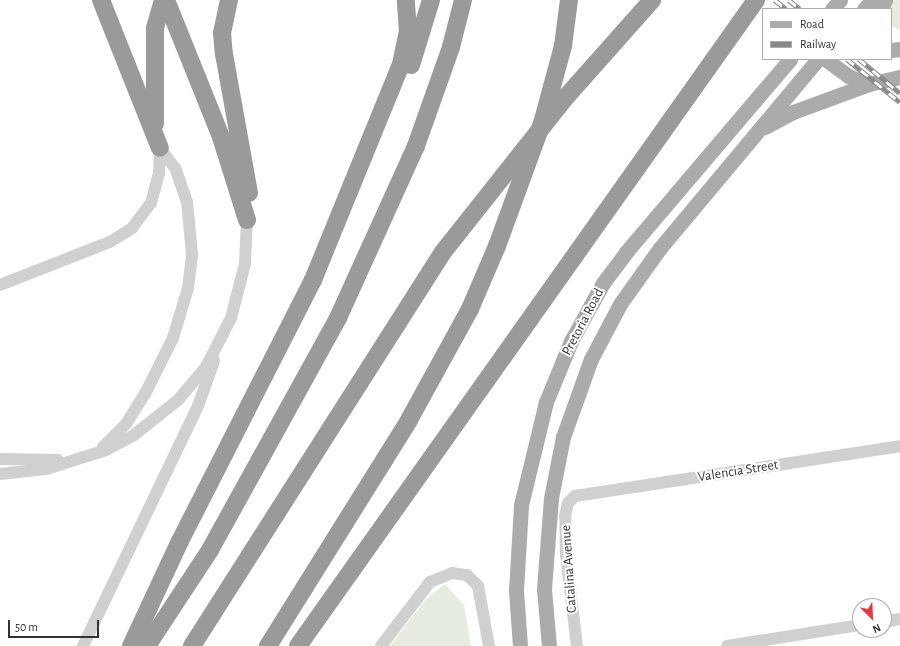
<!DOCTYPE html>
<style>
body{margin:0}
#map{position:relative;width:900px;height:646px;overflow:hidden;background:#fff;font-family:"Alegreya Sans",sans-serif}
div>[style]{position:absolute}
.green>*{inset:0;background:#e6ecdf}
.minor>*{height:12px;margin:-6px;padding:0 6px;transform-origin:6px;border-radius:6px;background:#d0d0d0}
.major>*{height:15px;margin:-7.5px;padding:0 7.5px;transform-origin:7.5px;border-radius:7.5px;background:#ababab}
.highway>*{height:18px;margin:-9px;padding:0 9px;transform-origin:9px;border-radius:9px;background:#9a9a9a}
.rail>*{height:4.5px;margin-top:-2.25px;transform-origin:0;background:repeating-linear-gradient(90deg,#fff 0 9px,#888 0 18px);box-sizing:border-box;border-block:1px solid #888}
.highway-bridge>*{height:18px;margin:-9px;padding:0 9px;transform-origin:9px;border-radius:9px;background:#9a9a9a}
span{translate:-50% -50%;white-space:nowrap;text-align:center;line-height:1.15;-webkit-text-stroke:4px #fff;paint-order:stroke}
.street-label{font-size:14px;color:#333}
.legend{position:absolute;left:762px;top:8px;width:130px;height:52px;box-sizing:border-box;background:#fff;border:1px solid #adadad;margin:0;padding:5px 7px;list-style:none;font-size:12px;color:#333}
.legend li{display:flex;align-items:center;gap:8px;height:20px}
.legend b{width:20px;border:1px solid #adadad}
.north{position:absolute;left:852px;top:598px;width:40px;height:40px;box-sizing:border-box;background:#fff;border:1px solid #adadad;border-radius:50%;rotate:156deg;font-size:11px;font-weight:700;line-height:16px;text-align:center;color:#333}
.north::after{content:'';display:block;margin:auto;width:14px;height:18px;background:#e63946;clip-path:polygon(50% 0,100% 100%,50% 72%,0 100%)}
.scale{position:absolute;left:8px;top:620px;width:91px;height:18px;box-sizing:border-box;border:2px solid #333;border-top:0;padding-left:5px;font-size:12px;line-height:14px;white-space:nowrap;color:#333;-webkit-text-stroke:3px #fff;paint-order:stroke}
</style>
<div id="map">
<div class="green">
<div style="clip-path:polygon(890px 0,900px 0,900px 30px,891px 26px,891px 9px,887px 9px)"></div>
<div style="clip-path:polygon(445px 584px,464px 605px,471px 646px,390px 646px,425px 600px)"></div>
</div>
<div class="minor">
<div style="left:0;top:285px;width:118px;rotate:-21.4deg"></div>
<div style="left:110px;top:242px;width:26px;rotate:-32deg"></div>
<div style="left:132px;top:228px;width:31px;rotate:-53deg"></div>
<div style="left:151px;top:203px;width:30px;rotate:-75deg"></div>
<div style="left:159px;top:174px;width:26px;rotate:-88deg"></div>
<div style="left:103px;top:447px;width:33px;rotate:-45deg"></div>
<div style="left:126px;top:424px;width:36px;rotate:-58deg"></div>
<div style="left:145px;top:394px;width:63px;rotate:-63.4deg"></div>
<div style="left:173px;top:338px;width:52px;rotate:-73.3deg"></div>
<div style="left:188px;top:288px;width:34px;rotate:-83deg"></div>
<div style="left:192px;top:254px;width:52px;rotate:-95.5deg"></div>
<div style="left:187px;top:202px;width:36px;rotate:-109deg"></div>
<div style="left:175px;top:168px;width:25px;rotate:-127deg"></div>
<div style="left:0;top:459px;width:58px;rotate:1deg"></div>
<div style="left:0;top:474px;width:46px;rotate:-6.2deg"></div>
<div style="left:46px;top:469px;width:63px;rotate:-17.6deg"></div>
<div style="left:106px;top:450px;width:32px;rotate:-28deg"></div>
<div style="left:134px;top:435px;width:56px;rotate:-38.5deg"></div>
<div style="left:178px;top:400px;width:43px;rotate:-49.7deg"></div>
<div style="left:206px;top:367px;width:55px;rotate:-63deg"></div>
<div style="left:231px;top:318px;width:56px;rotate:-75.5deg"></div>
<div style="left:245px;top:264px;width:44px;rotate:-87.4deg"></div>
<div style="left:884px;top:622px;width:16px;rotate:-11deg"></div>
<div style="left:83px;top:646px;width:266px;rotate:-64.4deg"></div>
<div style="left:198px;top:406px;width:48px;rotate:-70.4deg"></div>
<div style="left:381px;top:646px;width:81px;rotate:-52.6deg"></div>
<div style="left:430px;top:582px;width:24px;rotate:-22deg"></div>
<div style="left:452px;top:573px;width:15px;rotate:8deg"></div>
<div style="left:467px;top:575px;width:16px;rotate:45deg"></div>
<div style="left:478px;top:586px;width:61px;rotate:79.6deg"></div>
<div style="left:577px;top:646px;width:92px;rotate:-96.9deg"></div>
<div style="left:566px;top:555px;width:39px;rotate:-91deg"></div>
<div style="left:565px;top:516px;width:13px;rotate:-77deg"></div>
<div style="left:568px;top:503px;width:10px;rotate:-45deg"></div>
<div style="left:575px;top:496px;width:329px;rotate:-8.7deg"></div>
<div style="left:727px;top:646px;width:135px;rotate:-9deg"></div>
</div>
<div class="major">
<div style="left:832px;top:9px;width:12px;rotate:-48deg"></div>
<div style="left:864px;top:9px;width:12px;rotate:-48deg"></div>
<div style="left:881px;top:9px;width:10px;rotate:-66deg"></div>
<div style="left:891px;top:50px;width:9px;rotate:-6deg"></div>
<div style="left:825px;top:59px;width:29px;rotate:36deg"></div>
<div style="left:848px;top:76px;width:22px;rotate:21deg"></div>
<div style="left:869px;top:84px;width:32px;rotate:-13deg"></div>
<div style="left:765px;top:127px;width:32px;rotate:-28deg"></div>
<div style="left:793px;top:112px;width:81px;rotate:-20.2deg"></div>
<div style="left:520px;top:646px;width:56px;rotate:-94.1deg"></div>
<div style="left:516px;top:590px;width:85px;rotate:-86.6deg"></div>
<div style="left:521px;top:505px;width:106px;rotate:-76.4deg"></div>
<div style="left:546px;top:402px;width:66px;rotate:-67.7deg"></div>
<div style="left:571px;top:341px;width:66px;rotate:-61.1deg"></div>
<div style="left:603px;top:283px;width:39px;rotate:-53deg"></div>
<div style="left:626px;top:252px;width:253px;rotate:-49.6deg"></div>
<div style="left:549px;top:646px;width:57px;rotate:-95deg"></div>
<div style="left:544px;top:589px;width:91px;rotate:-85.6deg"></div>
<div style="left:551px;top:498px;width:62px;rotate:-78.9deg"></div>
<div style="left:563px;top:437px;width:83px;rotate:-70.3deg"></div>
<div style="left:591px;top:359px;width:62px;rotate:-62.2deg"></div>
<div style="left:620px;top:304px;width:69px;rotate:-54.5deg"></div>
<div style="left:660px;top:248px;width:246px;rotate:-50.1deg"></div>
</div>
<div class="highway">
<div style="left:101px;top:0;width:159px;rotate:68.3deg"></div>
<div style="left:166px;top:0;width:148px;rotate:68.1deg"></div>
<div style="left:221px;top:137px;width:87px;rotate:72.6deg"></div>
<div style="left:229px;top:0;width:34px;rotate:102deg"></div>
<div style="left:222px;top:33px;width:21px;rotate:85deg"></div>
<div style="left:224px;top:54px;width:141px;rotate:79.8deg"></div>
<div style="left:563px;top:46px;width:46px;rotate:-82.6deg"></div>
<div style="left:411px;top:65px;width:68px;rotate:-72.9deg"></div>
<div style="left:155px;top:124px;width:96px;rotate:-90deg"></div>
<div style="left:155px;top:28px;width:29px;rotate:-74deg"></div>
<div style="left:131px;top:646px;width:116px;rotate:-65deg"></div>
<div style="left:180px;top:541px;width:293px;rotate:-63deg"></div>
<div style="left:313px;top:280px;width:233px;rotate:-67.8deg"></div>
<div style="left:401px;top:64px;width:33px;rotate:-78deg"></div>
<div style="left:408px;top:32px;width:32px;rotate:-94deg"></div>
<div style="left:147px;top:646px;width:115px;rotate:-56.7deg"></div>
<div style="left:210px;top:550px;width:265px;rotate:-61.1deg"></div>
<div style="left:338px;top:318px;width:189px;rotate:-65.6deg"></div>
<div style="left:416px;top:146px;width:105px;rotate:-70.5deg"></div>
<div style="left:451px;top:47px;width:49px;rotate:-75.7deg"></div>
<div style="left:192px;top:646px;width:467px;rotate:-57.5deg"></div>
<div style="left:443px;top:252px;width:198px;rotate:-51.6deg"></div>
<div style="left:566px;top:97px;width:130px;rotate:-48.4deg"></div>
<div style="left:268px;top:646px;width:266px;rotate:-58deg"></div>
<div style="left:409px;top:420px;width:127px;rotate:-61.2deg"></div>
<div style="left:470px;top:309px;width:69px;rotate:-66.8deg"></div>
<div style="left:298px;top:646px;width:792px;rotate:-54.66deg"></div>
</div>
<div class="rail">
<div style="left:775px;top:0;width:14px;rotate:39deg"></div>
<div style="left:789px;top:0;width:14px;rotate:39deg"></div>
<div style="left:847px;top:59px;width:68px;rotate:39.1deg"></div>
<div style="left:859px;top:59px;width:53px;rotate:39.7deg"></div>
</div>
<div class="highway-bridge">
<div style="left:497px;top:246px;width:134px;rotate:-69.9deg"></div>
<div style="left:543px;top:120px;width:77px;rotate:-74.9deg"></div>
</div>
<div class="street-label">
<span style="left:583px;top:322px;rotate:-62deg">Pretoria Road</span>
<span style="left:738px;top:471px;rotate:-9deg">Valencia Street</span>
<span style="left:569px;top:569px;rotate:-94deg">Catalina Avenue</span>
</div>
<ul class="legend">
<li><b style="height:5px;background:#ababab"></b>Road</li>
<li><b style="height:5px;background:#888"></b>Railway</li>
</ul>
<div class="north">N</div>
<div class="scale">50 m</div>
</div>
